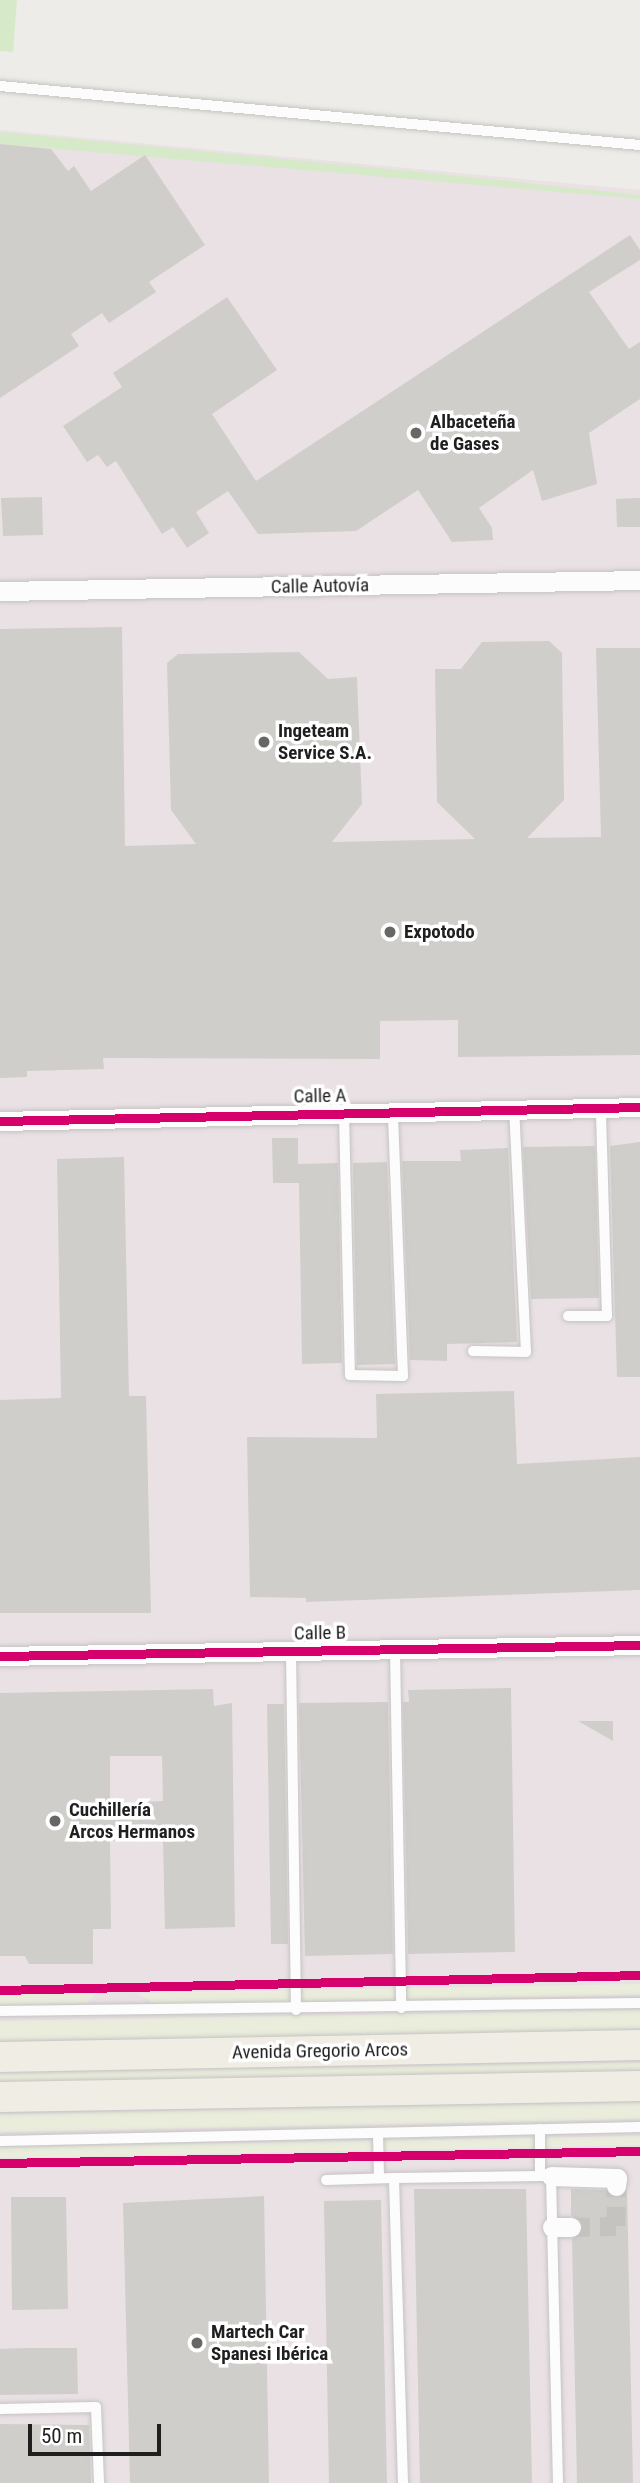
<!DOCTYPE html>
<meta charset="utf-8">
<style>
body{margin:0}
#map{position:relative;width:640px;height:2483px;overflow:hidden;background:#edece8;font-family:"Roboto Condensed",sans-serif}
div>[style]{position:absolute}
.industrial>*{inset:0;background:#eae1e5}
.farmland>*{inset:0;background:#eaeddc}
.grass>*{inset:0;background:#d6e9c8}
.building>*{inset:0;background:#d0cecb}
.street-tunnel>*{height:19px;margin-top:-9.5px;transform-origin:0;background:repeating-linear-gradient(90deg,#c4c3c0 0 19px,transparent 0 29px)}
.roads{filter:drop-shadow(0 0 2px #c4c4c2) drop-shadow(0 0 2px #c4c4c2)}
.lane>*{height:10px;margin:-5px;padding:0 5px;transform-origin:5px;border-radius:5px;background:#fcfcfc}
.street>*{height:19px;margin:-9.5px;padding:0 9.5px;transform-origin:9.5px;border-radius:9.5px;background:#fcfcfc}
.primary>*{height:30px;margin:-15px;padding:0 15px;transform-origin:15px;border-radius:15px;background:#f0ede5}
.cycleway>*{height:9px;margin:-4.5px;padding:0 4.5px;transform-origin:4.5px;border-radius:4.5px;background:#d6006c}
.dots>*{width:19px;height:19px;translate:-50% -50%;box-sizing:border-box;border:4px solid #fff;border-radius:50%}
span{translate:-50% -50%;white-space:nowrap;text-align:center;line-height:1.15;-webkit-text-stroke:7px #fff;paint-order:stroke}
.poi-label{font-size:19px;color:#1f1f1f;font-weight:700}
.left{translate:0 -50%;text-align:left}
.street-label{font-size:19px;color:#1f1f1f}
.scale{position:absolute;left:28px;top:2424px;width:133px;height:32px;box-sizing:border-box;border:4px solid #1f1f1f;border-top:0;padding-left:9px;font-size:21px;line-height:24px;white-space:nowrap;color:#1f1f1f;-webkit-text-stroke:5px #fff;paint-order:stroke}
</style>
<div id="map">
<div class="industrial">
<div style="clip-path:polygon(0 130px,640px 190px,640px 2483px,0 2483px)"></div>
</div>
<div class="farmland">
<div style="clip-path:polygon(640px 1984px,640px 1995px,156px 2004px,136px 1993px)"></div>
<div style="clip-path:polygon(97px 1993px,85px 2004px,0 2005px,0 1994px)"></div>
<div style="clip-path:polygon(640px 2010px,640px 2028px,608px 2031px,0 2041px,0 2021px)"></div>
<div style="clip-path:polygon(640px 2062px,640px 2074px,0 2085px,0 2073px)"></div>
<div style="clip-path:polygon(640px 2102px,640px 2119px,0 2132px,0 2114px)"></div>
<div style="clip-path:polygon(640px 2136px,640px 2145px,0 2158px,0 2147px)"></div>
</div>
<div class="grass">
<div style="clip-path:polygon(0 0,17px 0,13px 52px,0 51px)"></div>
<div style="clip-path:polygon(0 132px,431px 173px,640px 195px,640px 199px,0 144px)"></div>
</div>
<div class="building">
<div style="clip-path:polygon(0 144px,51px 149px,68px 171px,74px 166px,91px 191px,145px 155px,205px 245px,149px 282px,156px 292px,109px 323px,102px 313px,71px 334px,79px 346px,0 398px)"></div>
<div style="clip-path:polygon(630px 235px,640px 250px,640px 260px,589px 292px,629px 349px,640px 342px,640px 399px,589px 433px,597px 484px,542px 501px,533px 470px,479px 508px,492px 528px,493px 540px,452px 542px,418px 490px,356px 531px,258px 534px,228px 491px,196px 512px,209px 533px,187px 548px,173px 527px,162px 534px,116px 461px,107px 467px,98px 455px,87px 462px,63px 426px,122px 387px,113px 373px,227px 297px,277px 370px,212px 414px,256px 481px)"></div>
<div style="clip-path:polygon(42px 497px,43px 535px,3px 536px,1px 498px)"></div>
<div style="clip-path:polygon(640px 498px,640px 527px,617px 527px,616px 499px)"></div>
<div style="clip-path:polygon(122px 627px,125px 846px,196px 844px,171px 810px,167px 663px,178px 654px,299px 652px,328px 679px,357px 677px,362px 804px,332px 842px,475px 839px,437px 802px,435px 669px,461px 669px,482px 642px,549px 641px,562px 653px,564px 800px,527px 838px,601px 837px,596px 648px,640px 648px,640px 1055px,458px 1057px,458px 1020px,380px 1021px,380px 1059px,103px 1058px,104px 1069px,27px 1071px,27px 1077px,0 1078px,0 629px)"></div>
<div style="clip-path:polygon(272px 1138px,298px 1138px,298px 1164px,338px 1163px,342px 1363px,302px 1364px,299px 1183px,273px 1183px)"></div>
<div style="clip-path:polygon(640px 1142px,640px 1377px,617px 1377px,610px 1146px)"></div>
<div style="clip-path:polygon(595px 1146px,599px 1298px,531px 1299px,523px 1147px)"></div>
<div style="clip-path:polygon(508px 1148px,517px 1342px,447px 1344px,447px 1361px,410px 1360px,402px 1161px,461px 1161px,460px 1150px)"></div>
<div style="clip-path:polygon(124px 1157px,129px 1396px,146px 1396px,151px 1613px,0 1613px,0 1400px,61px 1398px,57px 1159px)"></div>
<div style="clip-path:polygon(387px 1162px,395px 1364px,357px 1365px,353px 1163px)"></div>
<div style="clip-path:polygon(514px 1391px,517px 1464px,640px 1457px,640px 1590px,306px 1602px,306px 1598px,250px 1597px,247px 1437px,377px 1438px,376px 1394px)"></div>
<div style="clip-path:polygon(511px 1688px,515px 1952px,408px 1954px,403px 1702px,409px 1702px,408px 1690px)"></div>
<div style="clip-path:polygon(evenodd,213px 1689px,214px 1706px,232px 1703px,235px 1927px,165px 1929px,163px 1840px,110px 1841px,111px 1929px,93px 1929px,93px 1964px,29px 1964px,25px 1956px,0 1956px,0 1693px,213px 1689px,110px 1756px,162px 1756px,163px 1801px,110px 1804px,110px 1756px)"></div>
<div style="clip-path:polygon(388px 1702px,393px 1954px,305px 1956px,299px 1703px)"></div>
<div style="clip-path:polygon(267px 1704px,284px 1704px,288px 1944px,271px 1944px)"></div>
<div style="clip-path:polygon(578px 1721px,613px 1721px,613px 1741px)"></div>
<div style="clip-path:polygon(414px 2189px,526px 2189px,532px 2483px,420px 2483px)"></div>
<div style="clip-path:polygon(571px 2189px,605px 2190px,615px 2198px,627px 2190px,633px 2483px,577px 2483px,572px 2239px,583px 2226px,571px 2215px)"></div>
<div style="clip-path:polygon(264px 2196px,269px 2483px,130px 2483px,123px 2203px)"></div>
<div style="clip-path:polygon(11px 2197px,66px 2197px,68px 2309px,12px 2310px)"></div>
<div style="clip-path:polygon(381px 2200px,387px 2483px,329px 2483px,324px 2201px)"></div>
<div style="clip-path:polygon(25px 2348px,77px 2348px,78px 2394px,0 2395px,0 2349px)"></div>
<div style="clip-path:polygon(0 2424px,89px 2425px,91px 2483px,0 2483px)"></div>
</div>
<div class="street-tunnel">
<div style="left:571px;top:2227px;width:45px;rotate:-1.3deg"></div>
<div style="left:616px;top:2226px;width:40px;rotate:-90deg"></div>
</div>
<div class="roads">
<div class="lane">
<div style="left:0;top:86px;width:643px;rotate:5.27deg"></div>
<div style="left:344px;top:1113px;width:262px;rotate:88.7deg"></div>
<div style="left:350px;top:1375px;width:53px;rotate:1.1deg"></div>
<div style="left:403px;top:1376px;width:263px;rotate:-92.2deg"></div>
<div style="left:568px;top:1316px;width:39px"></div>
<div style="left:607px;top:1316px;width:208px;rotate:-91.7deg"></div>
<div style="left:473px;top:1351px;width:53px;rotate:1.1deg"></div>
<div style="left:526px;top:1352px;width:242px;rotate:-92.8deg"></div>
<div style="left:395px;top:1650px;width:358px;rotate:89deg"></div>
<div style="left:291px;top:1651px;width:359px;rotate:89.2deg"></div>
<div style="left:0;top:2011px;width:640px;rotate:-0.72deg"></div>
<div style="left:378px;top:2133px;width:45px;rotate:88.7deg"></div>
<div style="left:0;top:2141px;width:640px;rotate:-1.25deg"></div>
<div style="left:540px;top:2176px;width:47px;rotate:-90deg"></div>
<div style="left:326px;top:2180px;width:68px;rotate:-1.7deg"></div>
<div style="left:0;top:2409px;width:96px;rotate:-1.2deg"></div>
<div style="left:96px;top:2407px;width:76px;rotate:87.7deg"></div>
<div style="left:403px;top:2483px;width:305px;rotate:-91.7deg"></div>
<div style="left:394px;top:2178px;width:146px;rotate:-0.8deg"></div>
<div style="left:540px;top:2176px;width:11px"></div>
<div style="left:551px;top:2176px;width:307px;rotate:88.7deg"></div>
</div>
<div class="street">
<div style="left:0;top:591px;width:640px;rotate:-0.98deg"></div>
<div style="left:0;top:1121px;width:640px;rotate:-1.25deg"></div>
<div style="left:0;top:1656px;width:640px;rotate:-0.98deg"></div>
<div style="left:551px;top:2176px;width:66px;rotate:1.7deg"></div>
<div style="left:617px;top:2178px;width:8px;rotate:97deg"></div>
<div style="left:552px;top:2227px;width:19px"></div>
</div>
<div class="primary">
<div style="left:0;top:2057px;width:640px;rotate:-1.07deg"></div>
<div style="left:0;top:2097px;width:640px;rotate:-0.98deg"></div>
</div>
</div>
<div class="cycleway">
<div style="left:0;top:1121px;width:640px;rotate:-1.25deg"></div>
<div style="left:0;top:1656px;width:640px;rotate:-0.98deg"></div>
<div style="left:0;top:1990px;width:640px;rotate:-1.34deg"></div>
<div style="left:0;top:2163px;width:640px;rotate:-1.07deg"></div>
</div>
<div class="dots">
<div style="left:416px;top:433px;background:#676765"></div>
<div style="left:264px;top:742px;background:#676765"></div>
<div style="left:390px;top:932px;background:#676765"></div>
<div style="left:55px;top:1821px;background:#676765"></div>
<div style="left:197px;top:2343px;background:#676765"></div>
</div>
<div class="poi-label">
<span class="left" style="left:430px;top:433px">Albaceteña<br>de Gases</span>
<span class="left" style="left:278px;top:742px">Ingeteam<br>Service S.A.</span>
<span class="left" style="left:404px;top:932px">Expotodo</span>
<span class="left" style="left:69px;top:1821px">Cuchillería<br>Arcos Hermanos</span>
<span class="left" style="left:211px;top:2343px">Martech Car<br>Spanesi Ibérica</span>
</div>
<div class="street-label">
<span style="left:320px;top:586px;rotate:-1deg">Calle Autovía</span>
<span style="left:320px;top:1096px;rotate:-1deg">Calle A</span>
<span style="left:320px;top:1633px;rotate:-1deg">Calle B</span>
<span style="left:320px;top:2051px;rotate:-1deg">Avenida Gregorio Arcos</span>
</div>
<div class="scale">50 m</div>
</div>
